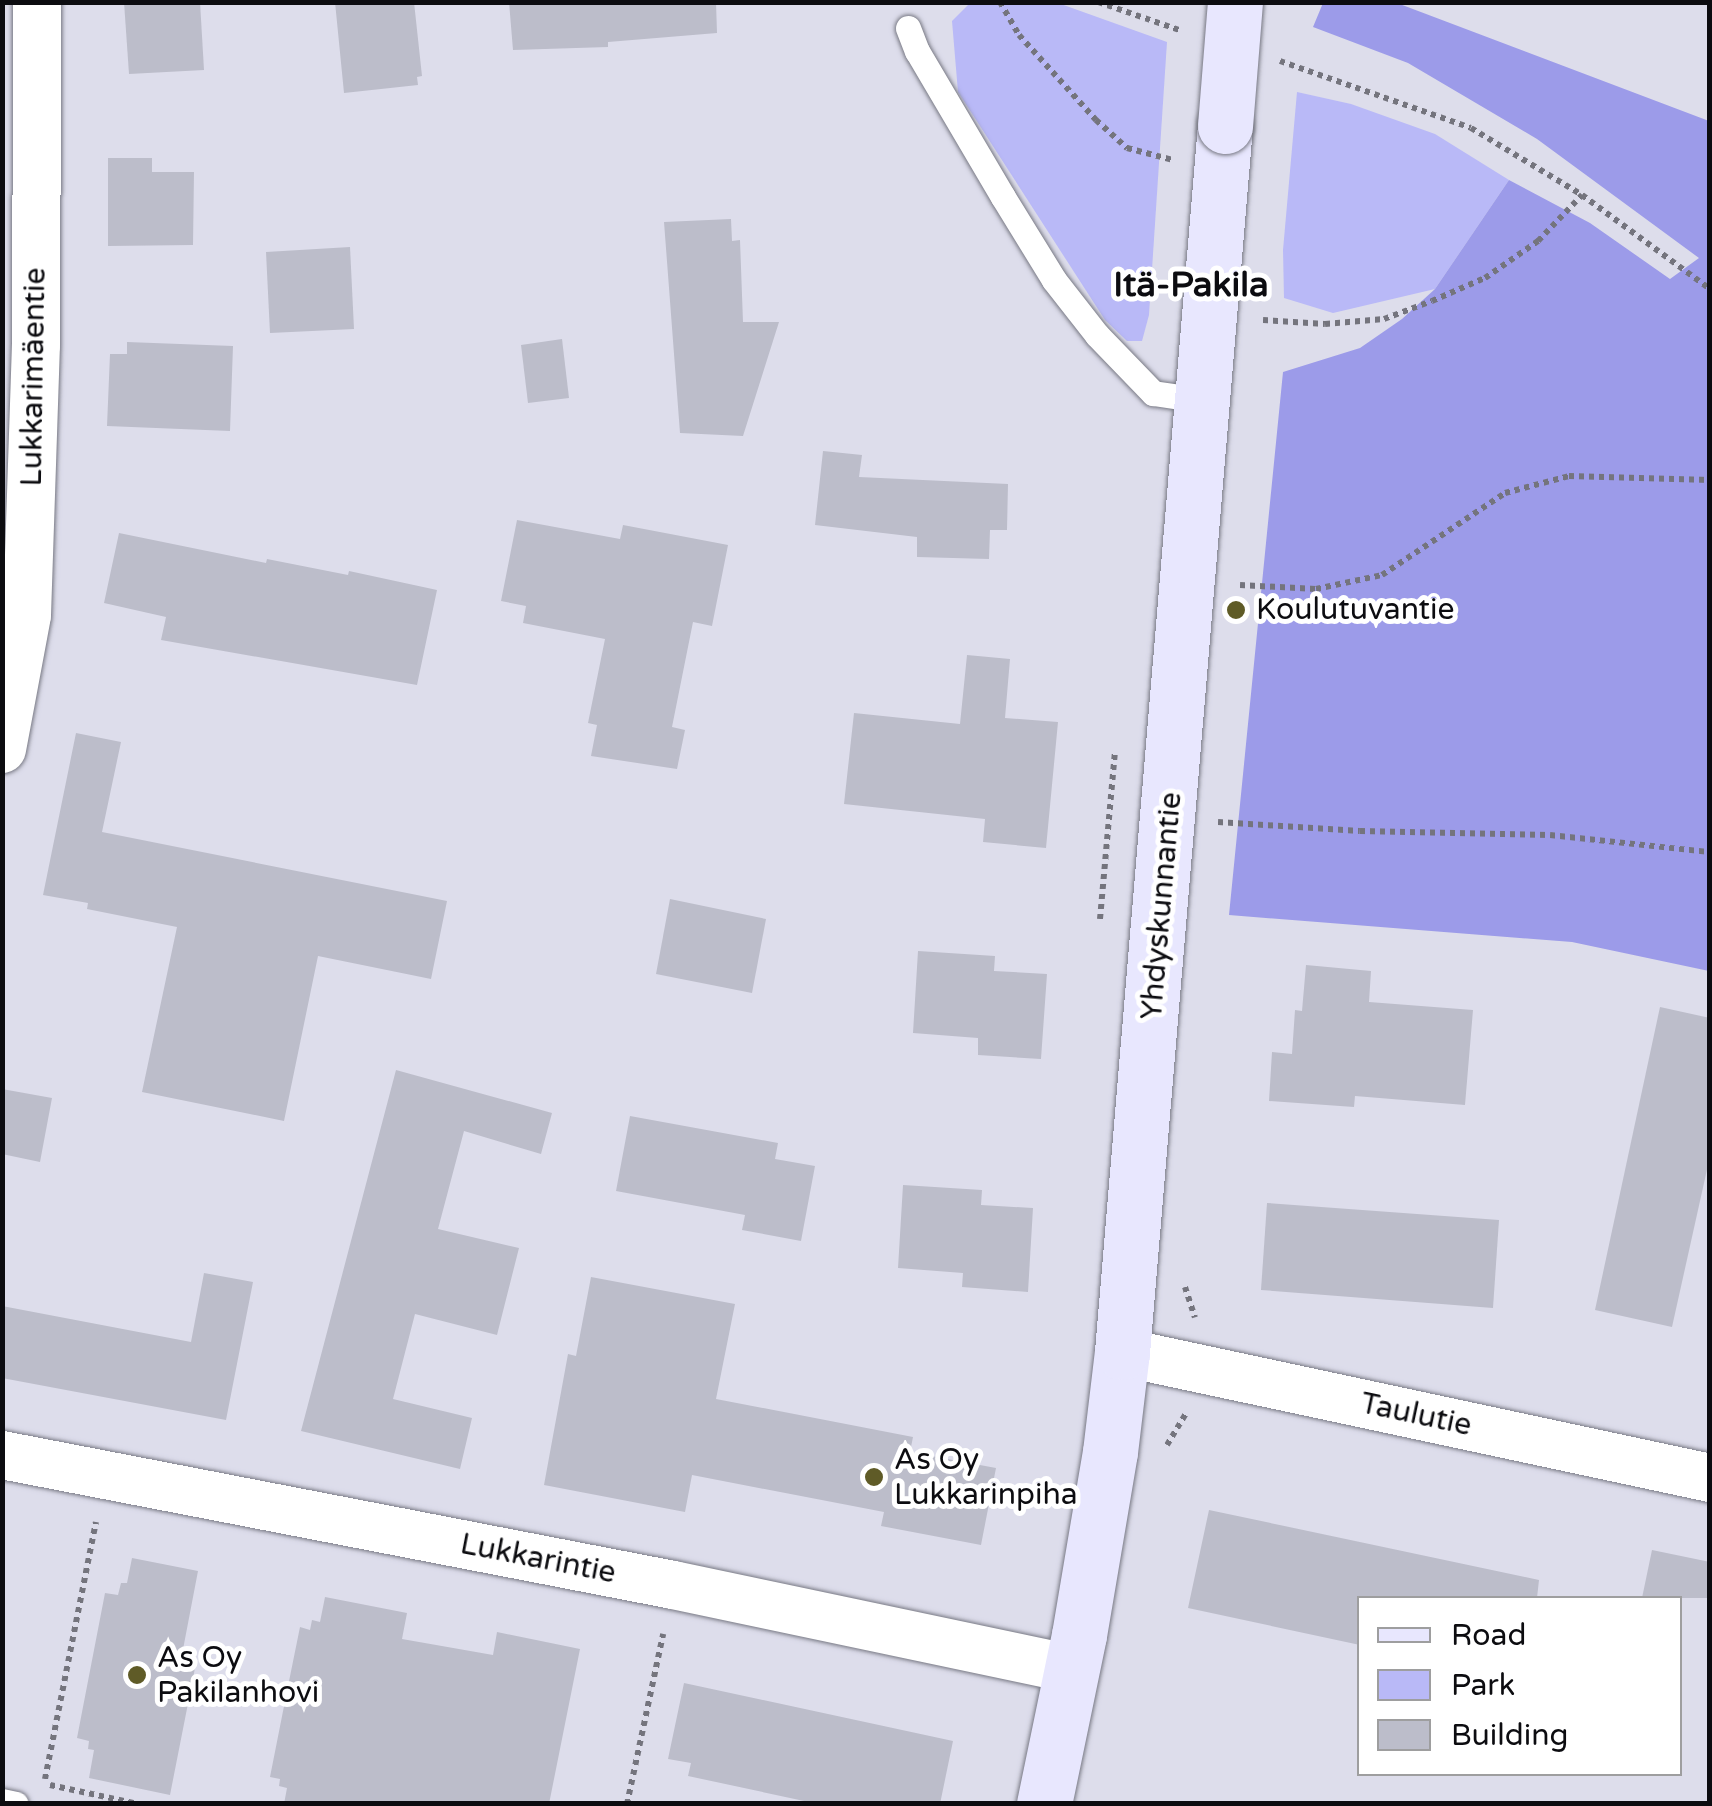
<!DOCTYPE html>
<meta charset="utf-8">
<style>
body{margin:0}
#map{position:relative;width:1712px;height:1806px;overflow:hidden;background:#ddddeb;font-family:"Varela Round",sans-serif}
div>[style]{position:absolute}
.green>*{inset:0;background:#b9b9f7}
.forest>*{inset:0;background:#9c9be9}
.building>*{inset:0;background:#bcbdca}
.path>*{height:6px;margin-top:-3px;transform-origin:0;background:repeating-linear-gradient(90deg,#74747d 0 5px,transparent 0 10px)}
.roads{filter:drop-shadow(0 0 2px #787984) drop-shadow(0 0 2px #787984)}
.lane>*{height:25px;margin:-12.5px;padding:0 12.5px;transform-origin:12.5px;border-radius:12.5px;background:#fff}
.street>*{height:48px;margin:-24px;padding:0 24px;transform-origin:24px;border-radius:24px;background:#fff}
.secondary>*{height:55px;margin:-27.5px;padding:0 27.5px;transform-origin:27.5px;border-radius:27.5px;background:#e8e7fe}
.bridges{filter:drop-shadow(0 0 2px #787984) drop-shadow(0 0 2px #787984)}
.secondary-bridge>*{height:55px;margin:-27.5px;padding:0 27.5px;transform-origin:27.5px;border-radius:27.5px;background:#e8e7fe}
.dots>*{width:28px;height:28px;translate:-50% -50%;box-sizing:border-box;border:5px solid #fff;border-radius:50%}
span{translate:-50% -50%;white-space:nowrap;text-align:center;line-height:1.15;-webkit-text-stroke:10px #fff;paint-order:stroke}
.street-label{font-size:30px;color:#0c0c10}
.poi-label{font-size:30px;color:#0c0c10}
.left{translate:0 -50%;text-align:left}
.quarter-label{font-size:35px;color:#0c0c10;font-weight:700}
.frame{position:absolute;inset:0;border:5px solid #0c0c10;pointer-events:none}
.legend{position:absolute;left:1357px;top:1596px;width:325px;height:180px;box-sizing:border-box;background:#fff;border:2px solid #9e9e9f;margin:0;padding:12px 18px;list-style:none;font-size:30px;color:#0c0c10}
.legend li{display:flex;align-items:center;gap:20px;height:50px}
.legend b{width:50px;border:2px solid #9e9e9f}
</style>
<div id="map">
<div class="green">
<div style="clip-path:polygon(970px 3px,1058px 3px,1167px 42px,1149px 315px,1142px 341px,1127px 341px,1105px 320px,958px 92px,952px 21px)"></div>
<div style="clip-path:polygon(1297px 92px,1351px 104px,1435px 134px,1509px 180px,1435px 289px,1333px 313px,1284px 298px,1283px 250px)"></div>
</div>
<div class="forest">
<div style="clip-path:polygon(1323px 3px,1397px 3px,1709px 121px,1709px 971px,1572px 942px,1229px 915px,1283px 372px,1360px 348px,1402px 319px,1435px 289px,1509px 180px,1590px 223px,1670px 279px,1699px 258px,1537px 139px,1408px 63px,1313px 27px)"></div>
</div>
<div class="building">
<div style="clip-path:polygon(124px 2px,200px 2px,204px 70px,129px 74px)"></div>
<div style="clip-path:polygon(335px 2px,414px 2px,422px 76px,417px 77px,418px 85px,344px 93px)"></div>
<div style="clip-path:polygon(509px 2px,716px 2px,717px 33px,608px 42px,608px 47px,513px 50px)"></div>
<div style="clip-path:polygon(108px 158px,152px 158px,152px 172px,194px 172px,193px 245px,108px 246px)"></div>
<div style="clip-path:polygon(731px 219px,732px 241px,740px 240px,743px 322px,779px 322px,743px 436px,680px 433px,664px 222px)"></div>
<div style="clip-path:polygon(350px 247px,354px 329px,270px 333px,266px 252px)"></div>
<div style="clip-path:polygon(562px 339px,569px 398px,528px 403px,521px 345px)"></div>
<div style="clip-path:polygon(127px 342px,233px 346px,230px 431px,107px 426px,110px 354px,127px 354px)"></div>
<div style="clip-path:polygon(823px 451px,862px 455px,859px 477px,1008px 484px,1007px 530px,990px 530px,989px 559px,917px 557px,917px 537px,815px 525px)"></div>
<div style="clip-path:polygon(517px 520px,620px 539px,623px 525px,728px 545px,712px 626px,693px 622px,672px 727px,685px 730px,677px 769px,591px 756px,597px 725px,588px 723px,605px 639px,523px 623px,526px 606px,501px 601px)"></div>
<div style="clip-path:polygon(119px 533px,266px 563px,267px 559px,348px 575px,349px 571px,437px 590px,417px 685px,161px 640px,166px 617px,104px 603px)"></div>
<div style="clip-path:polygon(967px 655px,1010px 659px,1005px 718px,1058px 722px,1046px 848px,983px 842px,985px 819px,844px 804px,854px 713px,960px 724px)"></div>
<div style="clip-path:polygon(76px 733px,121px 742px,102px 832px,447px 901px,431px 979px,318px 956px,284px 1121px,142px 1092px,177px 927px,87px 909px,88px 903px,43px 895px)"></div>
<div style="clip-path:polygon(670px 899px,766px 919px,752px 993px,656px 974px)"></div>
<div style="clip-path:polygon(918px 951px,995px 956px,994px 971px,1047px 974px,1041px 1059px,978px 1055px,978px 1038px,913px 1033px)"></div>
<div style="clip-path:polygon(1306px 965px,1371px 971px,1369px 1002px,1473px 1010px,1465px 1105px,1355px 1096px,1354px 1107px,1269px 1101px,1272px 1052px,1292px 1054px,1295px 1010px,1302px 1011px)"></div>
<div style="clip-path:polygon(1660px 1007px,1710px 1018px,1710px 1156px,1672px 1327px,1595px 1310px)"></div>
<div style="clip-path:polygon(396px 1070px,552px 1113px,541px 1154px,464px 1131px,438px 1229px,519px 1248px,497px 1335px,415px 1314px,393px 1399px,472px 1418px,460px 1469px,301px 1431px)"></div>
<div style="clip-path:polygon(2px 1089px,52px 1098px,40px 1162px,2px 1154px)"></div>
<div style="clip-path:polygon(630px 1116px,778px 1143px,775px 1159px,815px 1166px,801px 1241px,742px 1230px,745px 1215px,616px 1191px)"></div>
<div style="clip-path:polygon(903px 1185px,982px 1190px,981px 1205px,1033px 1208px,1028px 1292px,962px 1287px,963px 1273px,898px 1268px)"></div>
<div style="clip-path:polygon(1267px 1203px,1499px 1220px,1493px 1308px,1261px 1290px)"></div>
<div style="clip-path:polygon(204px 1273px,253px 1282px,226px 1420px,2px 1378px,2px 1306px,191px 1342px)"></div>
<div style="clip-path:polygon(591px 1277px,735px 1304px,716px 1399px,913px 1437px,910px 1452px,996px 1468px,981px 1545px,881px 1526px,884px 1512px,692px 1475px,685px 1512px,544px 1485px,568px 1354px,576px 1356px)"></div>
<div style="clip-path:polygon(1209px 1510px,1539px 1580px,1537px 1598px,1360px 1598px,1360px 1645px,1188px 1608px)"></div>
<div style="clip-path:polygon(1652px 1550px,1710px 1562px,1710px 1598px,1642px 1598px)"></div>
<div style="clip-path:polygon(132px 1558px,198px 1571px,180px 1665px,195px 1668px,170px 1795px,89px 1778px,94px 1750px,88px 1749px,89px 1741px,77px 1738px,105px 1593px,118px 1595px,121px 1583px,127px 1583px)"></div>
<div style="clip-path:polygon(325px 1597px,407px 1613px,402px 1639px,493px 1655px,497px 1632px,580px 1649px,549px 1804px,284px 1804px,287px 1788px,279px 1786px,280px 1779px,270px 1777px,286px 1696px,300px 1627px,310px 1630px,312px 1620px,320px 1622px)"></div>
<div style="clip-path:polygon(684px 1683px,953px 1741px,940px 1804px,818px 1804px,688px 1776px,691px 1763px,668px 1759px)"></div>
</div>
<div class="path">
<div style="left:1000px;top:2px;width:38px;rotate:60deg"></div>
<div style="left:1019px;top:35px;width:115px;rotate:47.8deg"></div>
<div style="left:1096px;top:120px;width:42px;rotate:42.1deg"></div>
<div style="left:1127px;top:148px;width:48px;rotate:14.6deg"></div>
<div style="left:1098px;top:2px;width:89px;rotate:19deg"></div>
<div style="left:1280px;top:61px;width:202px;rotate:19.3deg"></div>
<div style="left:1471px;top:128px;width:130px;rotate:31.1deg"></div>
<div style="left:1582px;top:195px;width:159px;rotate:36.3deg"></div>
<div style="left:1263px;top:320px;width:62px;rotate:3.7deg"></div>
<div style="left:1325px;top:324px;width:59px;rotate:-4.8deg"></div>
<div style="left:1384px;top:319px;width:51px;rotate:-20.6deg"></div>
<div style="left:1432px;top:301px;width:58px;rotate:-23.5deg"></div>
<div style="left:1485px;top:278px;width:65px;rotate:-34.9deg"></div>
<div style="left:1538px;top:241px;width:64px;rotate:-46.3deg"></div>
<div style="left:1240px;top:585px;width:76px;rotate:3deg"></div>
<div style="left:1316px;top:589px;width:67px;rotate:-12deg"></div>
<div style="left:1382px;top:575px;width:148px;rotate:-33.7deg"></div>
<div style="left:1505px;top:493px;width:66px;rotate:-14.9deg"></div>
<div style="left:1569px;top:476px;width:141px;rotate:1.6deg"></div>
<div style="left:1218px;top:822px;width:142px;rotate:3.6deg"></div>
<div style="left:1360px;top:831px;width:190px;rotate:1.2deg"></div>
<div style="left:1550px;top:835px;width:161px;rotate:6.1deg"></div>
<div style="left:1100px;top:919px;width:168px;rotate:-84.9deg"></div>
<div style="left:1185px;top:1287px;width:32px;rotate:72deg"></div>
<div style="left:1167px;top:1445px;width:37px;rotate:-59deg"></div>
<div style="left:45px;top:1779px;width:262px;rotate:-78.8deg"></div>
<div style="left:50px;top:1785px;width:91px;rotate:12.1deg"></div>
<div style="left:627px;top:1804px;width:174px;rotate:-78deg"></div>
</div>
<div class="roads">
<div class="lane">
<div style="left:908px;top:28px;width:25px;rotate:69deg"></div>
<div style="left:917px;top:51px;width:169px;rotate:59.5deg"></div>
<div style="left:1003px;top:197px;width:97px;rotate:58.4deg"></div>
<div style="left:1054px;top:280px;width:70px;rotate:52deg"></div>
<div style="left:1097px;top:335px;width:81px;rotate:46deg"></div>
<div style="left:1153px;top:393px;width:49px;rotate:8.3deg"></div>
<div style="left:2px;top:1801px;width:14px;rotate:12deg"></div>
</div>
<div class="street">
<div style="left:2px;top:749px;width:136px;rotate:-79.4deg"></div>
<div style="left:27px;top:615px;width:270px;rotate:-88.1deg"></div>
<div style="left:36px;top:345px;width:343px;rotate:-89.8deg"></div>
<div style="left:1122px;top:1352px;width:601px;rotate:12.09deg"></div>
<div style="left:2px;top:1455px;width:683px;rotate:10.96deg"></div>
<div style="left:673px;top:1585px;width:409px;rotate:11.9deg"></div>
</div>
<div class="secondary">
<div style="left:1044px;top:1804px;width:173px;rotate:-78.3deg"></div>
<div style="left:1079px;top:1635px;width:186px;rotate:-80.4deg"></div>
<div style="left:1110px;top:1452px;width:101px;rotate:-83.2deg"></div>
<div style="left:1122px;top:1352px;width:1230px;rotate:-85.2deg"></div>
</div>
</div>
<div class="bridges">
<div class="secondary-bridge">
<div style="left:1225px;top:126px;width:124px;rotate:-85.4deg"></div>
</div>
</div>
<div class="dots">
<div style="left:1236px;top:610px;background:#5f5b27"></div>
<div style="left:874px;top:1477px;background:#5f5b27"></div>
<div style="left:137px;top:1675px;background:#5f5b27"></div>
</div>
<div class="street-label">
<span style="left:34px;top:377px;rotate:-89deg">Lukkarimäentie</span>
<span style="left:1162px;top:906px;rotate:-85deg">Yhdyskunnantie</span>
<span style="left:1416px;top:1415px;rotate:12deg">Taulutie</span>
<span style="left:538px;top:1559px;rotate:11deg">Lukkarintie</span>
</div>
<div class="poi-label">
<span class="left" style="left:1256px;top:610px">Koulutuvantie</span>
<span class="left" style="left:894px;top:1477px">As Oy<br>Lukkarinpiha</span>
<span class="left" style="left:157px;top:1675px">As Oy<br>Pakilanhovi</span>
</div>
<div class="quarter-label">
<span style="left:1191px;top:285px">Itä-Pakila</span>
</div>
<div class="frame"></div>
<ul class="legend">
<li><b style="height:12px;background:#e8e7fe"></b>Road</li>
<li><b style="height:28px;background:#b9b9f7"></b>Park</li>
<li><b style="height:28px;background:#bcbdca"></b>Building</li>
</ul>
</div>
